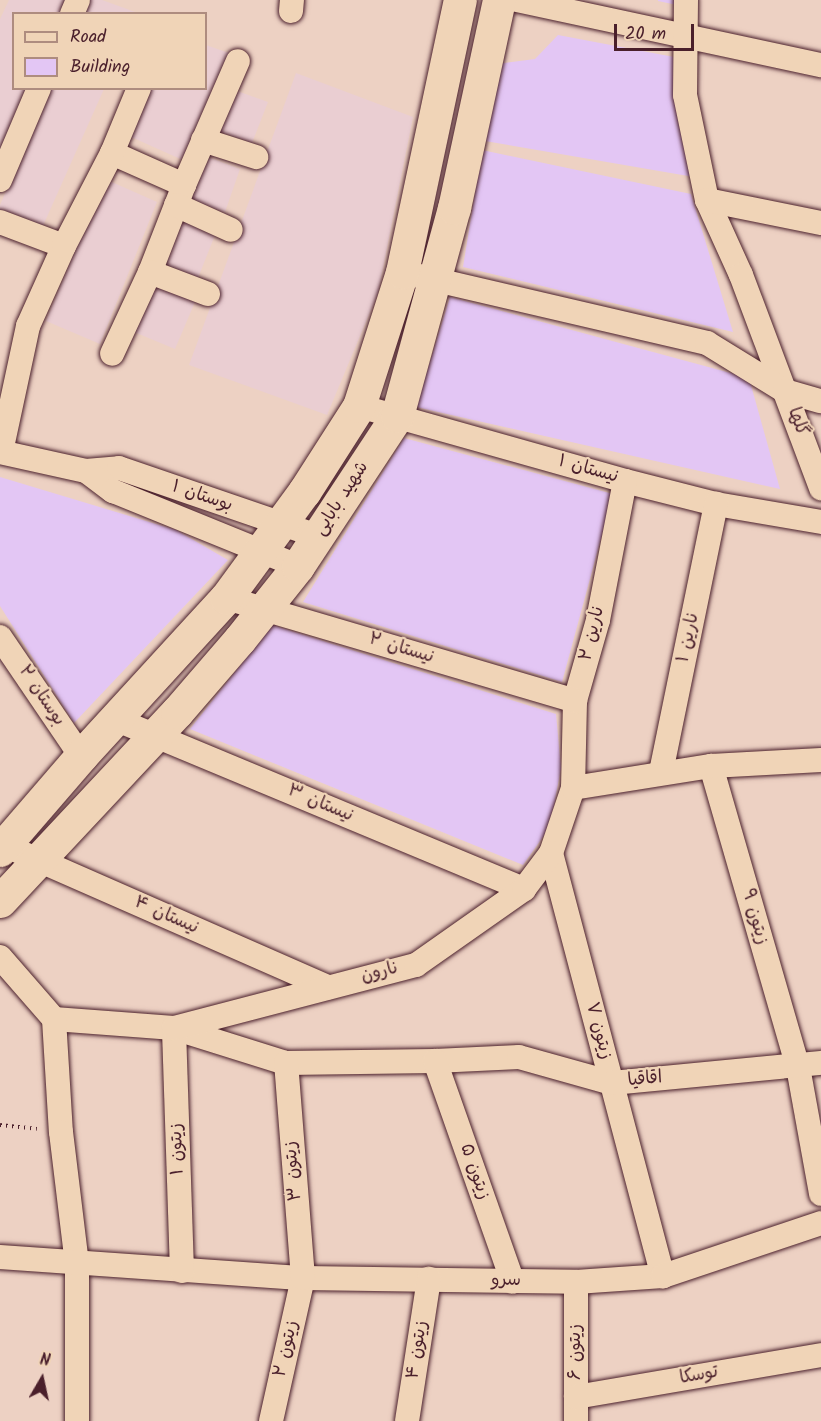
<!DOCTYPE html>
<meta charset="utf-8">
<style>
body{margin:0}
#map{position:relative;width:821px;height:1421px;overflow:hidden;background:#edd1c3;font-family:Kalam,"Playpen Sans Arabic",sans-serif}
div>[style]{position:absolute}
.built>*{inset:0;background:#eaced2}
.building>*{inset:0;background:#e3c6f4}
.path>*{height:4px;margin-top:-2px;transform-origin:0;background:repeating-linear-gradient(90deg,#4a1f2b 0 1.5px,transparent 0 6px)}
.roads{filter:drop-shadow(0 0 2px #4a1f2b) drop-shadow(0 0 2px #4a1f2b)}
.street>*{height:24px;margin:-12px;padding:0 12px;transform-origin:12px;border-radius:12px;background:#f0d4b7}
.secondary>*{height:33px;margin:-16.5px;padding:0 16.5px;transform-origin:16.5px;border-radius:16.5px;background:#f0d4b7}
span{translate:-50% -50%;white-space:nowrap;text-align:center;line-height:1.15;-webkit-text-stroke:4.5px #f0d4b7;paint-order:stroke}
.street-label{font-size:18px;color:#4a1f2b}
.legend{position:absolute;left:12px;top:12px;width:195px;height:78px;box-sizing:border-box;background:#f0d4b7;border:2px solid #ae8c7f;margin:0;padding:8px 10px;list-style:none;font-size:18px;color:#4a1f2b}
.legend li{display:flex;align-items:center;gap:12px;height:30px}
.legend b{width:30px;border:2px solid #ae8c7f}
.north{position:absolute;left:12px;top:1349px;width:60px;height:60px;-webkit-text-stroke:4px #f0d4b7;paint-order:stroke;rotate:9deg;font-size:16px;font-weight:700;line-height:24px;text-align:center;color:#4a1f2b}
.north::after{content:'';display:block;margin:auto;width:21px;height:27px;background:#4a1f2b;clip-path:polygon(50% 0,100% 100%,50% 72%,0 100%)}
.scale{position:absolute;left:614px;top:24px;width:80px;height:27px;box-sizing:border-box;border:3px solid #4a1f2b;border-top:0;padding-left:8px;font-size:18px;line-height:21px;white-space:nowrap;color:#4a1f2b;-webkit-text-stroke:4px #f0d4b7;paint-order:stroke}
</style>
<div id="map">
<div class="built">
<div style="clip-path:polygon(9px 0,66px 0,60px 13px,14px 14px,14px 88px,27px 89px,0 150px,0 19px)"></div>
<div style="clip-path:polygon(88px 0,102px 0,138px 13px,82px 14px)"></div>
<div style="clip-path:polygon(206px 45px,229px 53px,187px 162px,129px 136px,147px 89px,206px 88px)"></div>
<div style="clip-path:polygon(296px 73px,413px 117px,378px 293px,327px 415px,189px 365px)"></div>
<div style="clip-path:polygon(229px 88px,268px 102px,252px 143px,211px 128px)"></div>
<div style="clip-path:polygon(50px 89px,104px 89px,42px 228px,0 213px,0 205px)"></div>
<div style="clip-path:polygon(205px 156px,240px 169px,225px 212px,186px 199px)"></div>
<div style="clip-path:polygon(105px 179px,157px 202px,100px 344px,46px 321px)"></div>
<div style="clip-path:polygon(181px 220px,215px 235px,198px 278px,160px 265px)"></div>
<div style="clip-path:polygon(154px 283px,195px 302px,175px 349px,134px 332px)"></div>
</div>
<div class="building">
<div style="clip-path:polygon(658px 0,677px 0,677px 5px,658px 1px)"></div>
<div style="clip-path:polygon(558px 35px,674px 57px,694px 177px,485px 141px,497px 64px,535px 59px)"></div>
<div style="clip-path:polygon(482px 150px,691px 194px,733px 332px,463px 267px)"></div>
<div style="clip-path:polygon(450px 297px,749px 378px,780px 489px,416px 407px)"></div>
<div style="clip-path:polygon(404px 438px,613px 494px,562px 682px,303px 602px)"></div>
<div style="clip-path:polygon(0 477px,176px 530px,228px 560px,74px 723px,0 606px)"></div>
<div style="clip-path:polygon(272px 625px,556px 714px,561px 768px,550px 827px,523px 865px,190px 729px)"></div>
</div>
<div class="path">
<div style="left:0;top:1125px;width:37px;rotate:6deg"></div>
</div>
<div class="roads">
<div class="street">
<div style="left:517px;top:0;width:311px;rotate:12.1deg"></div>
<div style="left:686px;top:0;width:95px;rotate:90.6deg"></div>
<div style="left:685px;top:95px;width:107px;rotate:78.2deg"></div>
<div style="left:707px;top:200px;width:82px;rotate:65.6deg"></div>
<div style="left:741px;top:275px;width:228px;rotate:69.4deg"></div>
<div style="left:291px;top:11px;width:11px;rotate:-85deg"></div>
<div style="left:72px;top:14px;width:15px;rotate:-67deg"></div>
<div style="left:203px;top:140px;width:56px;rotate:17.8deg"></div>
<div style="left:112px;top:153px;width:79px;rotate:24deg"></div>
<div style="left:184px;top:185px;width:93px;rotate:111.3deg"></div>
<div style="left:150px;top:272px;width:90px;rotate:114.9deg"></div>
<div style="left:0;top:180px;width:100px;rotate:-67deg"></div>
<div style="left:184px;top:185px;width:135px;rotate:-66.5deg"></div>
<div style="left:707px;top:200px;width:116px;rotate:11.4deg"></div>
<div style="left:176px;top:205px;width:60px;rotate:24.4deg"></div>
<div style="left:0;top:222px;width:68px;rotate:20.6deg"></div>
<div style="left:150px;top:272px;width:62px;rotate:20.8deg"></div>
<div style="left:419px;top:276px;width:296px;rotate:13.1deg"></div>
<div style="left:707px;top:343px;width:92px;rotate:31.6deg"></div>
<div style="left:785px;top:391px;width:37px;rotate:16deg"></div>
<div style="left:359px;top:406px;width:276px;rotate:15.7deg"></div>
<div style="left:625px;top:481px;width:94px;rotate:14.2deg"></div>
<div style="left:716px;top:504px;width:107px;rotate:9.7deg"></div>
<div style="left:0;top:452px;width:88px;rotate:12.5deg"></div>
<div style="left:86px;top:471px;width:33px;rotate:-5deg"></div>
<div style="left:119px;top:468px;width:210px;rotate:18.9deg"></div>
<div style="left:1px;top:452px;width:129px;rotate:-77.9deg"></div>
<div style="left:28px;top:326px;width:88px;rotate:-65.8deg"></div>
<div style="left:64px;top:246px;width:105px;rotate:-62.7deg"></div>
<div style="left:112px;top:153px;width:70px;rotate:-67.4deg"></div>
<div style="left:86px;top:471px;width:34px;rotate:37deg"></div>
<div style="left:113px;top:491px;width:200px;rotate:22.1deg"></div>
<div style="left:625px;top:481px;width:142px;rotate:101deg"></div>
<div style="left:598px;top:620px;width:84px;rotate:105.9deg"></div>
<div style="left:575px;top:701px;width:87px;rotate:91.3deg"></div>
<div style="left:573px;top:788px;width:69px;rotate:108.7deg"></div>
<div style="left:551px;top:853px;width:438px;rotate:75.2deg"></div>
<div style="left:226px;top:598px;width:364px;rotate:16.4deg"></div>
<div style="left:0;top:637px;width:144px;rotate:55.8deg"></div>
<div style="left:115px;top:719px;width:443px;rotate:22.6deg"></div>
<div style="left:711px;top:766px;width:313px;rotate:73.9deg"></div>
<div style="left:798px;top:1067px;width:129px;rotate:79.7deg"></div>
<div style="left:661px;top:772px;width:274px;rotate:-78.4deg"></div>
<div style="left:573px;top:788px;width:140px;rotate:-9.1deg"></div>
<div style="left:711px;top:766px;width:110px;rotate:-3.1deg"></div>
<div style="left:4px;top:845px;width:354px;rotate:23.7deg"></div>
<div style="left:0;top:957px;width:82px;rotate:48.9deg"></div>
<div style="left:54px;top:1019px;width:120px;rotate:4.3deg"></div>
<div style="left:174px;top:1028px;width:117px;rotate:17.4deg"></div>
<div style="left:286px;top:1063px;width:149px;rotate:-0.8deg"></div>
<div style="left:435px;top:1061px;width:84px;rotate:-2.7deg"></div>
<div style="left:519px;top:1057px;width:97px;rotate:15.6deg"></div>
<div style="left:612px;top:1083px;width:210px;rotate:-5.5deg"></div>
<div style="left:54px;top:1019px;width:113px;rotate:86.5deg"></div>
<div style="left:61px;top:1132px;width:133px;rotate:83.1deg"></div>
<div style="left:77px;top:1264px;width:157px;rotate:90deg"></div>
<div style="left:435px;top:1061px;width:234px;rotate:70.6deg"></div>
<div style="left:0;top:1257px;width:304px;rotate:4deg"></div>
<div style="left:303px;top:1278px;width:273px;rotate:0.8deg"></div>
<div style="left:576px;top:1282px;width:87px;rotate:-3.9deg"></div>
<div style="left:663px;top:1276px;width:167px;rotate:-18.5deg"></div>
<div style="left:182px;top:1271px;width:243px;rotate:-91.9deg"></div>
<div style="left:174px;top:1028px;width:250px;rotate:-14.6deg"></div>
<div style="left:416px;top:965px;width:132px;rotate:-35.1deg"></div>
<div style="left:524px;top:889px;width:45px;rotate:-53.1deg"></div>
<div style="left:576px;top:1282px;width:139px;rotate:90deg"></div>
<div style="left:576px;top:1397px;width:249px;rotate:-9.7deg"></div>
<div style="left:271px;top:1421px;width:147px;rotate:-77.4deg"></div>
<div style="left:303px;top:1278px;width:216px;rotate:-94.5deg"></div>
<div style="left:407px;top:1421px;width:144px;rotate:-81.2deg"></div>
</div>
<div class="secondary">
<div style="left:0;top:850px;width:124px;rotate:-49.2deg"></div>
<div style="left:81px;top:756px;width:214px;rotate:-47.5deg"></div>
<div style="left:226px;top:598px;width:132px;rotate:-53.7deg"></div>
<div style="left:304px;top:492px;width:102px;rotate:-57.4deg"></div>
<div style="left:359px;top:406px;width:141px;rotate:-72.2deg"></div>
<div style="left:402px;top:272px;width:278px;rotate:-78deg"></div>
<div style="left:0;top:901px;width:259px;rotate:-46.9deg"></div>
<div style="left:177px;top:712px;width:96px;rotate:-49.2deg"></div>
<div style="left:240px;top:639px;width:93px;rotate:-51.5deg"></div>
<div style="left:298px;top:566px;width:180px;rotate:-56.6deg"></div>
<div style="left:397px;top:416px;width:216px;rotate:-74.7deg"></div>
<div style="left:454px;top:208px;width:213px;rotate:-77.8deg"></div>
</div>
</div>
<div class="street-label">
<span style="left:797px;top:422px;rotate:70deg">گلها</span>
<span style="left:588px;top:470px;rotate:16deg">نیستان ۱</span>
<span style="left:202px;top:497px;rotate:19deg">بوستان ۱</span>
<span style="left:342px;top:499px;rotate:-57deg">شهید بابایی</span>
<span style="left:593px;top:634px;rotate:-76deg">نارین ۲</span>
<span style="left:689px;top:638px;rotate:-78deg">نارین ۱</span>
<span style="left:401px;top:649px;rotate:17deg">نیستان ۲</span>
<span style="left:41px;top:696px;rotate:56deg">بوستان ۲</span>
<span style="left:320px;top:804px;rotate:23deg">نیستان ۳</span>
<span style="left:166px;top:916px;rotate:24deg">نیستان ۴</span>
<span style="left:754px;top:917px;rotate:74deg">زیتون ۹</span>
<span style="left:380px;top:973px;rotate:-14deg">نارون</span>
<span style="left:598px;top:1031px;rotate:75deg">زیتون ۷</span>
<span style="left:645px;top:1080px;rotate:-5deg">اقاقیا</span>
<span style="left:178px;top:1149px;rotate:-92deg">زیتون ۱</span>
<span style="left:294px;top:1171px;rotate:-95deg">زیتون ۳</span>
<span style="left:474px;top:1172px;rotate:71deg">زیتون ۵</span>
<span style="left:506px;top:1281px;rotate:1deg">سرو</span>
<span style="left:287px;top:1349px;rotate:-77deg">زیتون ۲</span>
<span style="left:418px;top:1350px;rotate:-81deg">زیتون ۴</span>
<span style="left:576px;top:1352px;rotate:-90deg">زیتون ۶</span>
<span style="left:699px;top:1376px;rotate:-10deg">توسکا</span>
</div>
<ul class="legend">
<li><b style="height:8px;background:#f0d4b7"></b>Road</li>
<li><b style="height:16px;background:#e3c6f4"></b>Building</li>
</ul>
<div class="north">N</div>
<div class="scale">20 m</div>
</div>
